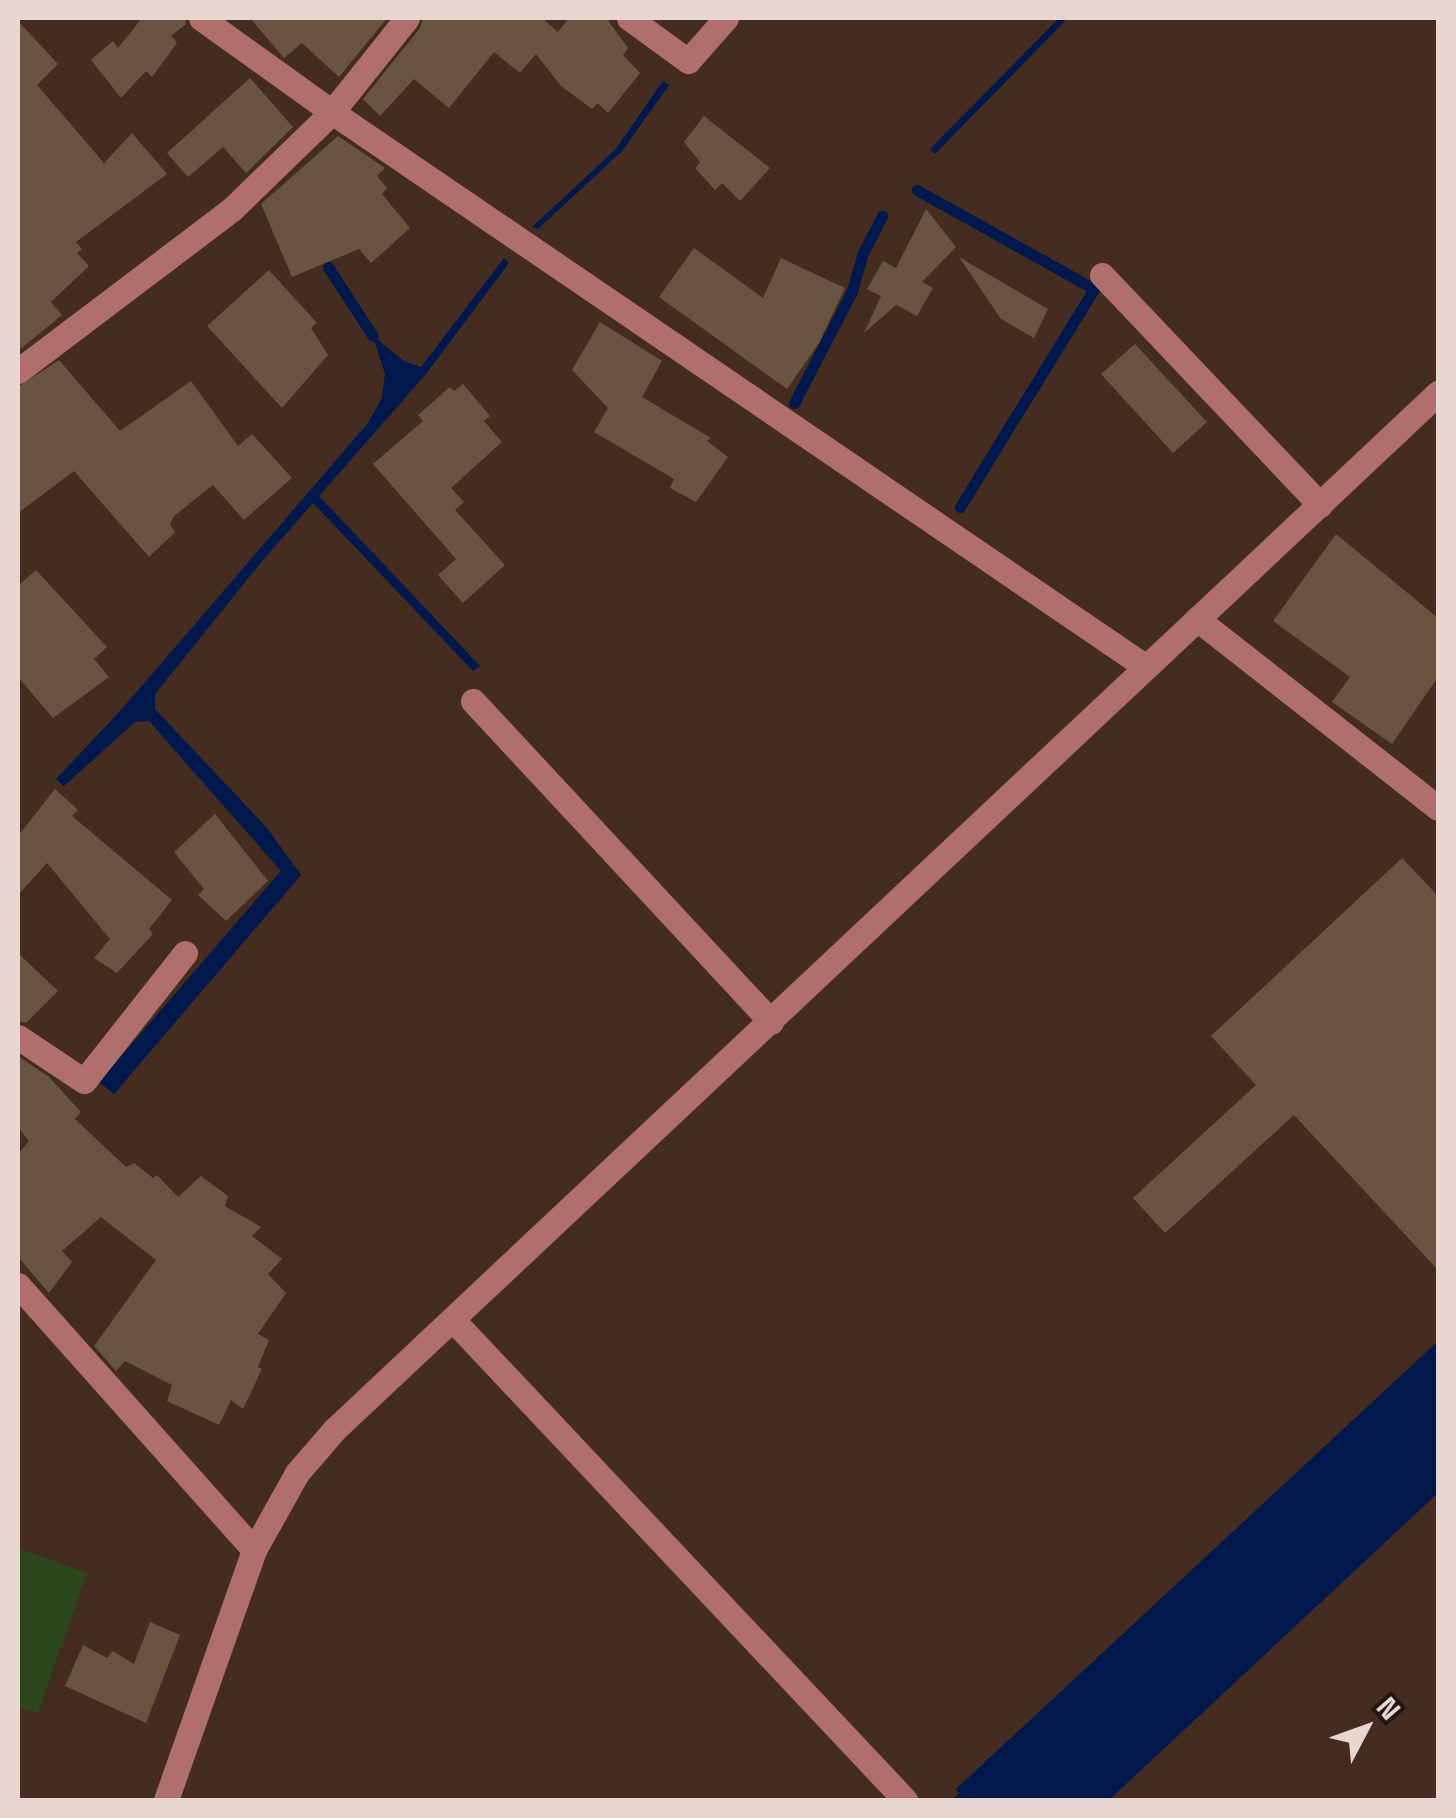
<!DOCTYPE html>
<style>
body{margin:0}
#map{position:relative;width:1456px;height:1818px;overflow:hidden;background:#442c21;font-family:"Space Grotesk",sans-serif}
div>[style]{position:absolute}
.green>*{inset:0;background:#2b481c}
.water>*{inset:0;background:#00184c}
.stream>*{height:11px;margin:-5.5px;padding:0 5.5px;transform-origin:5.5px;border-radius:5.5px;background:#00184c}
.building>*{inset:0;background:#695441}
.minor>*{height:25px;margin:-12.5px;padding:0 12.5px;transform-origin:12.5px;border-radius:12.5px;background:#b06f6c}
span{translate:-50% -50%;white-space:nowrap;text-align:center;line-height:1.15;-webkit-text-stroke:8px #221712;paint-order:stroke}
.frame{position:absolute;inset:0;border:20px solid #e7d7d0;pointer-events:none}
.north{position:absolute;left:1316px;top:1678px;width:100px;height:100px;-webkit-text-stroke:8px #221712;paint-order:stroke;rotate:49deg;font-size:28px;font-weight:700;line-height:40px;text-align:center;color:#e7d7d0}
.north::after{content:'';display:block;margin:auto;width:35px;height:45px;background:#e7d7d0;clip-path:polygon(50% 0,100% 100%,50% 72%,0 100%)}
</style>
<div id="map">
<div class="green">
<div style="clip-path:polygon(18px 1548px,87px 1573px,38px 1713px,18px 1707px)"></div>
</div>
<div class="water">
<div style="clip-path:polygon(1059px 18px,1068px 18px,935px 154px,930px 149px)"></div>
<div style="clip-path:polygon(663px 81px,669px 85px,622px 151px,538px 229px,532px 227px,615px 150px)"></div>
<div style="clip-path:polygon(504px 258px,509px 263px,426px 374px,319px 496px,480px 666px,473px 671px,313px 503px,262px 561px,155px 694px,155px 709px,267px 828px,301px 875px,114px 1094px,99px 1082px,281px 871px,149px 721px,135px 722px,64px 786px,56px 779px,122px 709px,368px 423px,382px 398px,385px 374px,373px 336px,404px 361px,421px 367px)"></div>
<div style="clip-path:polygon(1438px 1341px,1438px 1493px,1109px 1800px,952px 1800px,959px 1793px,956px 1789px)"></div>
</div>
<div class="stream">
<div style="left:917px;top:190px;width:203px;rotate:29.2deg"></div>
<div style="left:1094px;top:289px;width:256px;rotate:121.6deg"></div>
<div style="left:328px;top:267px;width:82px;rotate:56.9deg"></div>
<div style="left:794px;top:403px;width:126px;rotate:-62.6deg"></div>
<div style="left:852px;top:291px;width:40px;rotate:-74deg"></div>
<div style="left:863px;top:253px;width:42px;rotate:-62.8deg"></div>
</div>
<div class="building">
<div style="clip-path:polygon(142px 18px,185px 18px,186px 24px,171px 36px,177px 43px,152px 77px,146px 71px,121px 98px,91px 60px,113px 41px,118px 48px)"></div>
<div style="clip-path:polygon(250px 18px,387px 18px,339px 77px,302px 43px,284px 58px)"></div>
<div style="clip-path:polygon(423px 18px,542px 18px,558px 32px,569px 18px,606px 18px,628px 48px,623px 55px,640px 73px,608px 113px,598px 103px,592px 109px,561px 86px,536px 54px,520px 73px,494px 52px,449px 108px,414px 79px,380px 116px,363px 99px,420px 28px)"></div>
<div style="clip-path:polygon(18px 21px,58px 64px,37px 85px,104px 163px,132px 133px,167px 174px,76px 242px,82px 249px,77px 253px,89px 266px,51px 302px,62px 315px,18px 351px)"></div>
<div style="clip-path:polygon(250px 78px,293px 127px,246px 173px,223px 147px,188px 177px,167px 153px)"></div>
<div style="clip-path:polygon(704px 116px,770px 168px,740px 201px,722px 183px,715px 190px,695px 168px,700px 162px,684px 142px)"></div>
<div style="clip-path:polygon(338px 136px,385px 168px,377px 176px,387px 188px,382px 194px,410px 228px,371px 263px,359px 249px,292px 277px,261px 204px)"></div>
<div style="clip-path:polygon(926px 209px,956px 247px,922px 282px,933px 288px,917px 316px,896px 305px,864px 333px,881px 296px,867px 289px,883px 261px,896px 268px)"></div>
<div style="clip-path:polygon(694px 248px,763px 298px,781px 258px,845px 288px,819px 343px,787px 389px,659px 297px)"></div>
<div style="clip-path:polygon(959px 257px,1048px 309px,1034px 338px,1001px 319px)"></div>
<div style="clip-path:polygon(269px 270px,317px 323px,311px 328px,328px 355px,282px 408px,207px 326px)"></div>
<div style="clip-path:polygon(600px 322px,662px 361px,642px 397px,711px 438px,707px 441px,728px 457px,696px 502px,670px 488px,674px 479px,594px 432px,608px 408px,572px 370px)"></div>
<div style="clip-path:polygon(1135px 344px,1207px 422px,1173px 453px,1101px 374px)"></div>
<div style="clip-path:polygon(59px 360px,120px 431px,191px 381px,238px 446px,252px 434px,292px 478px,244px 520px,213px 485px,174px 516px,170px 524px,175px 532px,149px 557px,74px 471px,18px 513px,18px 387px)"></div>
<div style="clip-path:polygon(463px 384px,490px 416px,484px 421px,502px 442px,451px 488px,464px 502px,455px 510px,505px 565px,463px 603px,438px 575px,456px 559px,373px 464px,423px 421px,418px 415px,450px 387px,454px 391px)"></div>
<div style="clip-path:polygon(1336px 534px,1438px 618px,1438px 677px,1392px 744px,1332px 702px,1350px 677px,1273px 621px)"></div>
<div style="clip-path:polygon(36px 570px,107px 647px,94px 659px,109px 677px,53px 718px,18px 677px,18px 586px)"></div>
<div style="clip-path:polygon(55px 789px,78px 810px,72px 816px,172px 900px,149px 929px,153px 934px,117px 973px,94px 958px,110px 939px,47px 863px,18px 895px,18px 836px)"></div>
<div style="clip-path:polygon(215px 814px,268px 881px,226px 921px,198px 895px,204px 889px,174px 852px)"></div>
<div style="clip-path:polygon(1402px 858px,1438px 896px,1438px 1270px,1294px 1115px,1165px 1233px,1133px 1198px,1256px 1085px,1211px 1036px)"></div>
<div style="clip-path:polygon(18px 953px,58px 991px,26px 1023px,18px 1021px)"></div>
<div style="clip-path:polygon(18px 1056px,49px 1077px,81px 1112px,75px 1119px,126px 1167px,134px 1163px,153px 1178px,157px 1175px,178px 1197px,201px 1176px,228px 1196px,225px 1206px,261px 1227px,252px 1236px,282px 1259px,268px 1274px,286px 1293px,258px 1334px,269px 1340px,258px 1367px,262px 1369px,243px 1409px,231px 1400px,219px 1425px,167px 1401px,172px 1385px,125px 1361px,116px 1371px,94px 1346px,156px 1260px,101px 1217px,62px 1251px,72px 1262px,49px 1293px,18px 1257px,18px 1154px,29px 1141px,18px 1127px)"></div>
<div style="clip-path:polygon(150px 1622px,180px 1635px,146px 1723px,65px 1686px,83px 1645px,107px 1658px,113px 1651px,134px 1664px)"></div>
</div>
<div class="minor">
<div style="left:201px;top:18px;width:161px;rotate:35.7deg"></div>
<div style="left:332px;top:112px;width:985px;rotate:34.29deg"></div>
<div style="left:629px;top:18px;width:73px;rotate:36.1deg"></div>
<div style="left:688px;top:61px;width:57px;rotate:-48.5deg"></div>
<div style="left:1102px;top:275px;width:317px;rotate:46.5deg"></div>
<div style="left:18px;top:371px;width:268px;rotate:-37.1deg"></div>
<div style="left:232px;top:209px;width:139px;rotate:-44.1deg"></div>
<div style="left:332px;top:112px;width:120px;rotate:-51.4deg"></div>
<div style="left:1197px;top:619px;width:306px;rotate:38.1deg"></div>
<div style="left:473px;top:701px;width:438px;rotate:47.1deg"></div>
<div style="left:18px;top:1037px;width:79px;rotate:33.7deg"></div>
<div style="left:84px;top:1081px;width:163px;rotate:-51.7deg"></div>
<div style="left:18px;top:1285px;width:355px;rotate:48.3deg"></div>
<div style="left:454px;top:1321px;width:658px;rotate:46.72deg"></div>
<div style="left:166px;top:1800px;width:265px;rotate:-70.6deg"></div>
<div style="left:254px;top:1550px;width:88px;rotate:-60.8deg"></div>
<div style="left:297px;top:1473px;width:57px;rotate:-49.3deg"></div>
<div style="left:334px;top:1430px;width:1515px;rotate:-43.21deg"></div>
</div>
<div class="frame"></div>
<div class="north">N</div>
</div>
